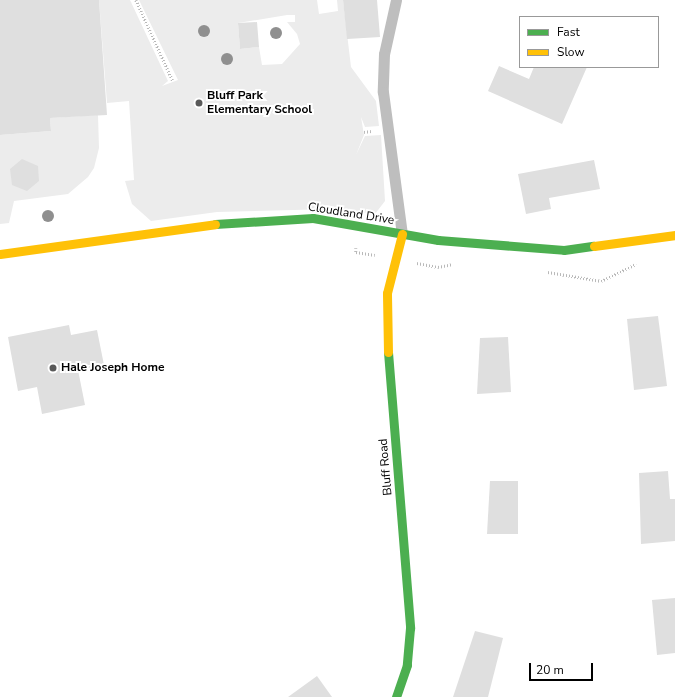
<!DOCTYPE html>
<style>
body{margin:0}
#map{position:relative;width:675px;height:697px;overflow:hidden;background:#fff;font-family:"Nunito Sans",sans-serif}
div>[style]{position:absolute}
.green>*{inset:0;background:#ececec}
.building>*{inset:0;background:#dfdfdf}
.path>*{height:2.5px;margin-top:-1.25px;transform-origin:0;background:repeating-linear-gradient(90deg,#b9b9b9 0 1px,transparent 0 3px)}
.lane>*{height:11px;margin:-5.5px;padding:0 5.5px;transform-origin:5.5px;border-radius:5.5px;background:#bebebe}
.fast>*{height:9px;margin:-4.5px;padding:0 4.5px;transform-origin:4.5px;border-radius:4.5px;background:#4caf50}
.slow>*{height:9px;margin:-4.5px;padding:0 4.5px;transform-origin:4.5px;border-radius:4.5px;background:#ffc107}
.trees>*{width:12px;height:12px;margin:-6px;border-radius:50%;background:#8f8f8f}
.dots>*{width:11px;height:11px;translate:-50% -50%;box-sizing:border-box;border:2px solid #fff;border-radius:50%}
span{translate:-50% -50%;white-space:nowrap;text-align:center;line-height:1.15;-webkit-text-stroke:4px #fff;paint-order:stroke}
.poi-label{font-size:12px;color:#000;font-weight:700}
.left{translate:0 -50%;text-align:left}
.street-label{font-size:12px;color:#000}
.legend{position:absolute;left:519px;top:16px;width:140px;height:52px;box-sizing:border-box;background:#fff;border:1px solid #999;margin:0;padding:5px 7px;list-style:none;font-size:12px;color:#000}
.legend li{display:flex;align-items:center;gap:8px;height:20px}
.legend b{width:20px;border:1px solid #999}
.scale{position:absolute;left:529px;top:663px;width:64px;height:18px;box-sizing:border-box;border:2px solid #000;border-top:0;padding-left:5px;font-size:12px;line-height:14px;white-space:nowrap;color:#000;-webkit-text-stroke:3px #fff;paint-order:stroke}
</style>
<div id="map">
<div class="green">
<div style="clip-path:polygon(evenodd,99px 0,130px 0,168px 81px,162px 86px,178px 80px,139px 0,317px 0,319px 14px,338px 11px,337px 0,343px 0,351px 67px,376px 101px,379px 126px,365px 127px,361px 117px,364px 135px,356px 155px,365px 136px,381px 135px,385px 201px,375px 214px,333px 209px,217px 212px,151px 221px,132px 204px,125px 181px,134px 180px,129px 101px,107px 103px,99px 0,287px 15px,295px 15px,295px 22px,287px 22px,297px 34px,300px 44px,282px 64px,262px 65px,259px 47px,240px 49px,238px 23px,287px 15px)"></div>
<div style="clip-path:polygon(98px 115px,99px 148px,94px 168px,88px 177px,68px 194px,14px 201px,9px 223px,0 224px,0 135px,51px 131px,50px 118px)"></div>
</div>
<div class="building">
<div style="clip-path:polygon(0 0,99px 0,107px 115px,50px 118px,51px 131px,0 135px)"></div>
<div style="clip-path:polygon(343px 0,377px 0,380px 37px,347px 39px)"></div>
<div style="clip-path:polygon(257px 22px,259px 47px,240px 49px,238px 23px)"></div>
<div style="clip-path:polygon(499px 66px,529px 79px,534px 67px,587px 67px,562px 124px,488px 91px)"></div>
<div style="clip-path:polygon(22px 159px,38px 166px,39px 181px,27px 191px,12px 185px,10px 169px)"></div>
<div style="clip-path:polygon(594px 160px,600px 189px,549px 198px,551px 209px,526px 214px,518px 174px)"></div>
<div style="clip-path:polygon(658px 316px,667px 386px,634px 390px,627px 319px)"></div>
<div style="clip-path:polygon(69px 325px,71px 335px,97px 330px,104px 365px,78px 370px,85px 405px,42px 414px,37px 387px,18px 391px,8px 337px)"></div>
<div style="clip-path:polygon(508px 337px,511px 392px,477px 394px,480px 338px)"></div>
<div style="clip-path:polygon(668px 471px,670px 499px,675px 499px,675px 541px,641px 544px,639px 473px)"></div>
<div style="clip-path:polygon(490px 481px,518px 481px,518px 534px,487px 534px)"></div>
<div style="clip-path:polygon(675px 598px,675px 653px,657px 655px,652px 600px)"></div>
<div style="clip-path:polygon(475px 631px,503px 638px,488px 697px,453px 697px)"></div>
<div style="clip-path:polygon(317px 676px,332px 697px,288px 697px)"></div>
</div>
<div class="path">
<div style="left:136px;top:0;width:89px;rotate:65.4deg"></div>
<div style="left:364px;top:132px;width:7px;rotate:-8deg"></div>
<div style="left:356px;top:248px;width:4px;rotate:90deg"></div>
<div style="left:356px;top:252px;width:19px;rotate:9deg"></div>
<div style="left:417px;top:263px;width:21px;rotate:11deg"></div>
<div style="left:438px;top:267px;width:15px;rotate:-11deg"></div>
<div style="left:548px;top:272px;width:54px;rotate:9.6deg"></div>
<div style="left:601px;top:281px;width:39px;rotate:-26deg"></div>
</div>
<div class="lane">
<div style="left:396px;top:0;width:55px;rotate:102.5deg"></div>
<div style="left:384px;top:54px;width:38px;rotate:92deg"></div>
<div style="left:383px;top:92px;width:143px;rotate:82.4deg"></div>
</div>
<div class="fast">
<div style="left:215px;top:224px;width:98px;rotate:-3.5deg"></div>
<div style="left:313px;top:218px;width:127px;rotate:10deg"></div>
<div style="left:438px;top:240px;width:126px;rotate:4.5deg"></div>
<div style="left:564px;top:250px;width:30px;rotate:-8deg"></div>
<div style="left:388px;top:352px;width:277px;rotate:85.4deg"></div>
<div style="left:410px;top:628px;width:37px;rotate:95deg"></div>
<div style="left:407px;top:665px;width:34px;rotate:109deg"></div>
</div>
<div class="slow">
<div style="left:594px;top:246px;width:82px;rotate:-7.7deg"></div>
<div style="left:0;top:254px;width:217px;rotate:-7.9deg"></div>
<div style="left:388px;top:352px;width:59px;rotate:-91deg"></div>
<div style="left:387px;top:293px;width:61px;rotate:-75.7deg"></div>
</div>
<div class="trees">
<div style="left:204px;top:31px"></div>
<div style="left:276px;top:33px"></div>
<div style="left:227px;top:59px"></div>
<div style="left:48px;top:216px"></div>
</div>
<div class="dots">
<div style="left:199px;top:103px;background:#595959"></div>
<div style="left:53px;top:368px;background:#595959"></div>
</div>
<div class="poi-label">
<span class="left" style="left:207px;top:103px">Bluff Park<br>Elementary School</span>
<span class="left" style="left:61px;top:368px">Hale Joseph Home</span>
</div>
<div class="street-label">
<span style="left:351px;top:214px;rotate:9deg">Cloudland Drive</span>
<span style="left:386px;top:467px;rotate:-95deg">Bluff Road</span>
</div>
<ul class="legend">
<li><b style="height:5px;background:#4caf50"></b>Fast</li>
<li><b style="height:5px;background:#ffc107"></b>Slow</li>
</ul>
<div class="scale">20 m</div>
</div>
